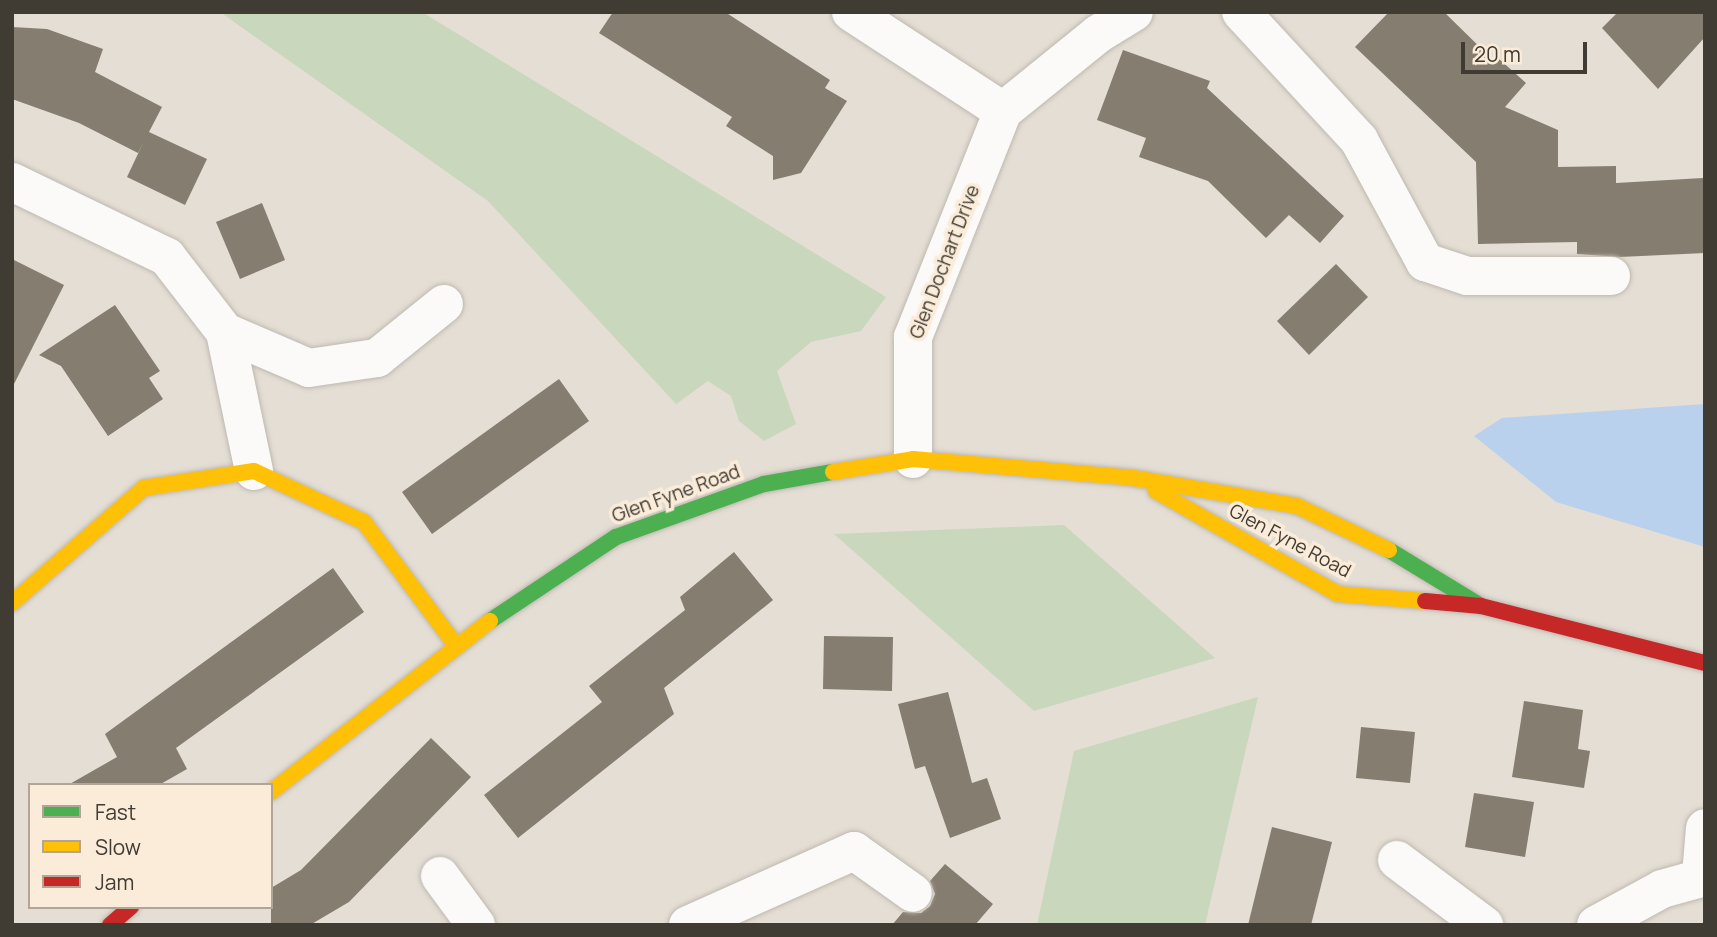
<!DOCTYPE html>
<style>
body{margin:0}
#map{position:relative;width:1717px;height:937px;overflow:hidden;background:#e5ded4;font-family:Manrope,sans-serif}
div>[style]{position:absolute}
.green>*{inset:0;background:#c9d7bd}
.water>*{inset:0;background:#bad1ed}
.building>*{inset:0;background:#857d6f}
.roads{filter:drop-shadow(0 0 2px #beb9b1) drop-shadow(0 0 2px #beb9b1)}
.street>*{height:38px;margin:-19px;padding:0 19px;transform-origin:19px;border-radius:19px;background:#fbfaf9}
.fast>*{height:16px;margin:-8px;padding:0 8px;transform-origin:8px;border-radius:8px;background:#4caf50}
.slow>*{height:16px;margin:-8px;padding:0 8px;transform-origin:8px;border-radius:8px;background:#ffc107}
.jam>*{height:16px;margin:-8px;padding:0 8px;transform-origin:8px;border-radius:8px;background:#c62828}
span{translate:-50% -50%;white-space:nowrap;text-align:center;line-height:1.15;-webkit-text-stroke:7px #faecd9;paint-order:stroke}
.street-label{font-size:19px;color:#403b33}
.frame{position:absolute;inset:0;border:14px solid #403b33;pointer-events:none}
.legend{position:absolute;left:28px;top:783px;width:245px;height:126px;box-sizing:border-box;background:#faecd9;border:2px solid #b0a597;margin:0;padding:9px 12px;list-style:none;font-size:21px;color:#403b33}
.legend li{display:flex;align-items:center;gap:14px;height:35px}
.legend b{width:35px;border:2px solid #b0a597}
.scale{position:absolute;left:1461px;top:42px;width:126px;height:32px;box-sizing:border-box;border:4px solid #403b33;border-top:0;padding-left:9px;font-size:21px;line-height:24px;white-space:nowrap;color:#403b33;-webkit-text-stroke:5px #faecd9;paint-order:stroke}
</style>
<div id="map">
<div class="green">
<div style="clip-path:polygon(220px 12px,422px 12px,886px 297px,861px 331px,811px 342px,777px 371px,796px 424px,764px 441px,739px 421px,731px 396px,708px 381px,676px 404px,488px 201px)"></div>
<div style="clip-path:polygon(1064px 525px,1215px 658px,1034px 711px,834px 534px)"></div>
<div style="clip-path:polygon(1258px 697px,1205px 925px,1037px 925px,1074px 751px)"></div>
</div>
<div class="water">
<div style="clip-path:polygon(1705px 404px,1705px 547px,1556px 502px,1474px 436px,1502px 418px)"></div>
</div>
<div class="building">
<div style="clip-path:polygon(613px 12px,725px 12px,830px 80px,825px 88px,847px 101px,801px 173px,773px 180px,773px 156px,726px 126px,732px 117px,599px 33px)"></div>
<div style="clip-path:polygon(1389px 12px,1444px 12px,1494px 61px,1498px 58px,1526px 83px,1505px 107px,1558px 130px,1558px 167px,1616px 166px,1616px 183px,1703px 178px,1705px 253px,1620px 257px,1577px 254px,1577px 242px,1478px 244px,1476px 162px,1355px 47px)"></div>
<div style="clip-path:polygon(1618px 12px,1705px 12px,1705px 37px,1658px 89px,1602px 28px)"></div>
<div style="clip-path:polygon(12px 27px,47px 29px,103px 49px,95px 72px,162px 107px,149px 132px,207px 159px,185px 205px,127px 177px,144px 141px,138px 153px,79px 123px,12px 99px)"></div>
<div style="clip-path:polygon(1123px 50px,1210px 81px,1207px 88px,1344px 216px,1320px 243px,1289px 215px,1266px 238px,1208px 181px,1139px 157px,1146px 138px,1097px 120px)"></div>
<div style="clip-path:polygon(262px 203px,285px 260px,240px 279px,216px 222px)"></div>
<div style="clip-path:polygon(12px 259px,64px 285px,12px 388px)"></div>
<div style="clip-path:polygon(1336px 264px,1368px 297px,1309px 355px,1277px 321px)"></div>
<div style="clip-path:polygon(115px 305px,160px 371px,149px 378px,163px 399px,108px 436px,61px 366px,39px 355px)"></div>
<div style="clip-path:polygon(559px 379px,589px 421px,432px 534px,402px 492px)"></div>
<div style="clip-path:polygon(734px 552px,773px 600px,664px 688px,674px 714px,518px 838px,484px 795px,602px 702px,589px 686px,685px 610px,680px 597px)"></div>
<div style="clip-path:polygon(333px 568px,364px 612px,176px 748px,187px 769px,159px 785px,68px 785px,117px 757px,105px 734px)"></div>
<div style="clip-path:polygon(824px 636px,893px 637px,892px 691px,823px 689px)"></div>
<div style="clip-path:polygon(948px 692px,972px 783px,987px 778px,1001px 819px,950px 838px,925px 766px,915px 769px,898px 704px)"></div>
<div style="clip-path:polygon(1524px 701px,1583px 710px,1578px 749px,1590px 751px,1584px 788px,1512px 777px)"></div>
<div style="clip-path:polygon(1361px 727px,1415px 732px,1410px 783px,1356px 778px)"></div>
<div style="clip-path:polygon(431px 738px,471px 777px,349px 902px,310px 925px,271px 925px,271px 888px,301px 870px)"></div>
<div style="clip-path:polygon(1474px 793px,1534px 802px,1525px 857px,1465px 847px)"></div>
<div style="clip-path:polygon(1272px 827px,1332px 842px,1311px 925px,1248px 925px)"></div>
<div style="clip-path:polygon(945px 864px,993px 904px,975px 925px,892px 925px,903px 912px,921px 913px,930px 906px,935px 894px,930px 881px)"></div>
</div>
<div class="roads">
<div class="street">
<div style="left:851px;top:12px;width:181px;rotate:33.1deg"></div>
<div style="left:1241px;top:12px;width:174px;rotate:47.3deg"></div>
<div style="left:1359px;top:140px;width:139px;rotate:61.6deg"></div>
<div style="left:1425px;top:262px;width:44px;rotate:18.4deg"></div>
<div style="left:1467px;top:276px;width:144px"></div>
<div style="left:12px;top:182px;width:172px;rotate:25.8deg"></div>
<div style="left:167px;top:257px;width:95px;rotate:52.3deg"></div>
<div style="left:225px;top:332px;width:142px;rotate:78.2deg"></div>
<div style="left:225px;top:332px;width:91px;rotate:23.2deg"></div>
<div style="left:309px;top:368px;width:69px;rotate:-8.4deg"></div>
<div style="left:377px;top:358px;width:86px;rotate:-38.9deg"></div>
<div style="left:913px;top:459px;width:122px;rotate:-90deg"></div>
<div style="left:913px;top:337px;width:243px;rotate:-68.3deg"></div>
<div style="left:1003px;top:111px;width:122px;rotate:-39deg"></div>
<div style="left:1098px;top:34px;width:42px;rotate:-31.4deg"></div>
<div style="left:1397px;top:860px;width:109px;rotate:36.8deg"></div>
<div style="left:1701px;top:875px;width:47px;rotate:-85.1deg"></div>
<div style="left:440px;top:876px;width:61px;rotate:53.7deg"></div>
<div style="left:688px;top:925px;width:182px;rotate:-24deg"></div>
<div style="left:854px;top:851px;width:72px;rotate:35.4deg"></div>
<div style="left:1596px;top:925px;width:75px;rotate:-28.6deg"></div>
<div style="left:1662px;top:889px;width:45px;rotate:-15.6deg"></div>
</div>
<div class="fast">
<div style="left:1389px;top:550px;width:108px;rotate:31.3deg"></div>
<div style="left:490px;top:621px;width:151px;rotate:-33.7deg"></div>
<div style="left:616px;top:537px;width:157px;rotate:-19.7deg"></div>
<div style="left:764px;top:484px;width:70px;rotate:-9.9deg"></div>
</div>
<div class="slow">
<div style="left:833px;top:472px;width:81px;rotate:-9.2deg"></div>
<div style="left:913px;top:459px;width:221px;rotate:4.9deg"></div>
<div style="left:1133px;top:478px;width:166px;rotate:9.7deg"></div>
<div style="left:1297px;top:506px;width:102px;rotate:25.6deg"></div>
<div style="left:1156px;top:491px;width:209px;rotate:29.5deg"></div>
<div style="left:1338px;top:594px;width:87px;rotate:4.6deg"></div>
<div style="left:12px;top:603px;width:175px;rotate:-41.1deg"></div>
<div style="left:144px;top:488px;width:111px;rotate:-8.8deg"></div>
<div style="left:254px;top:471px;width:121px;rotate:24.9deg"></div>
<div style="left:364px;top:522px;width:152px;rotate:53.3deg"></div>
<div style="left:271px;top:792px;width:278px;rotate:-38deg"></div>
</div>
<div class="jam">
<div style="left:1425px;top:601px;width:56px;rotate:5.1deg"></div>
<div style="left:1481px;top:606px;width:231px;rotate:14.3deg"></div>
<div style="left:110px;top:925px;width:28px;rotate:-41deg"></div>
</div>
</div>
<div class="street-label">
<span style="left:945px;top:262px;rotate:-69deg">Glen Dochart Drive</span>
<span style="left:676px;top:494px;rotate:-20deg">Glen Fyne Road</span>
<span style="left:1290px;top:541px;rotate:28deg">Glen Fyne Road</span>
</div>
<div class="frame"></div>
<ul class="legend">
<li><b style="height:9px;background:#4caf50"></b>Fast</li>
<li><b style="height:9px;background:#ffc107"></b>Slow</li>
<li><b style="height:9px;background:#c62828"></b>Jam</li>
</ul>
<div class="scale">20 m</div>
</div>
